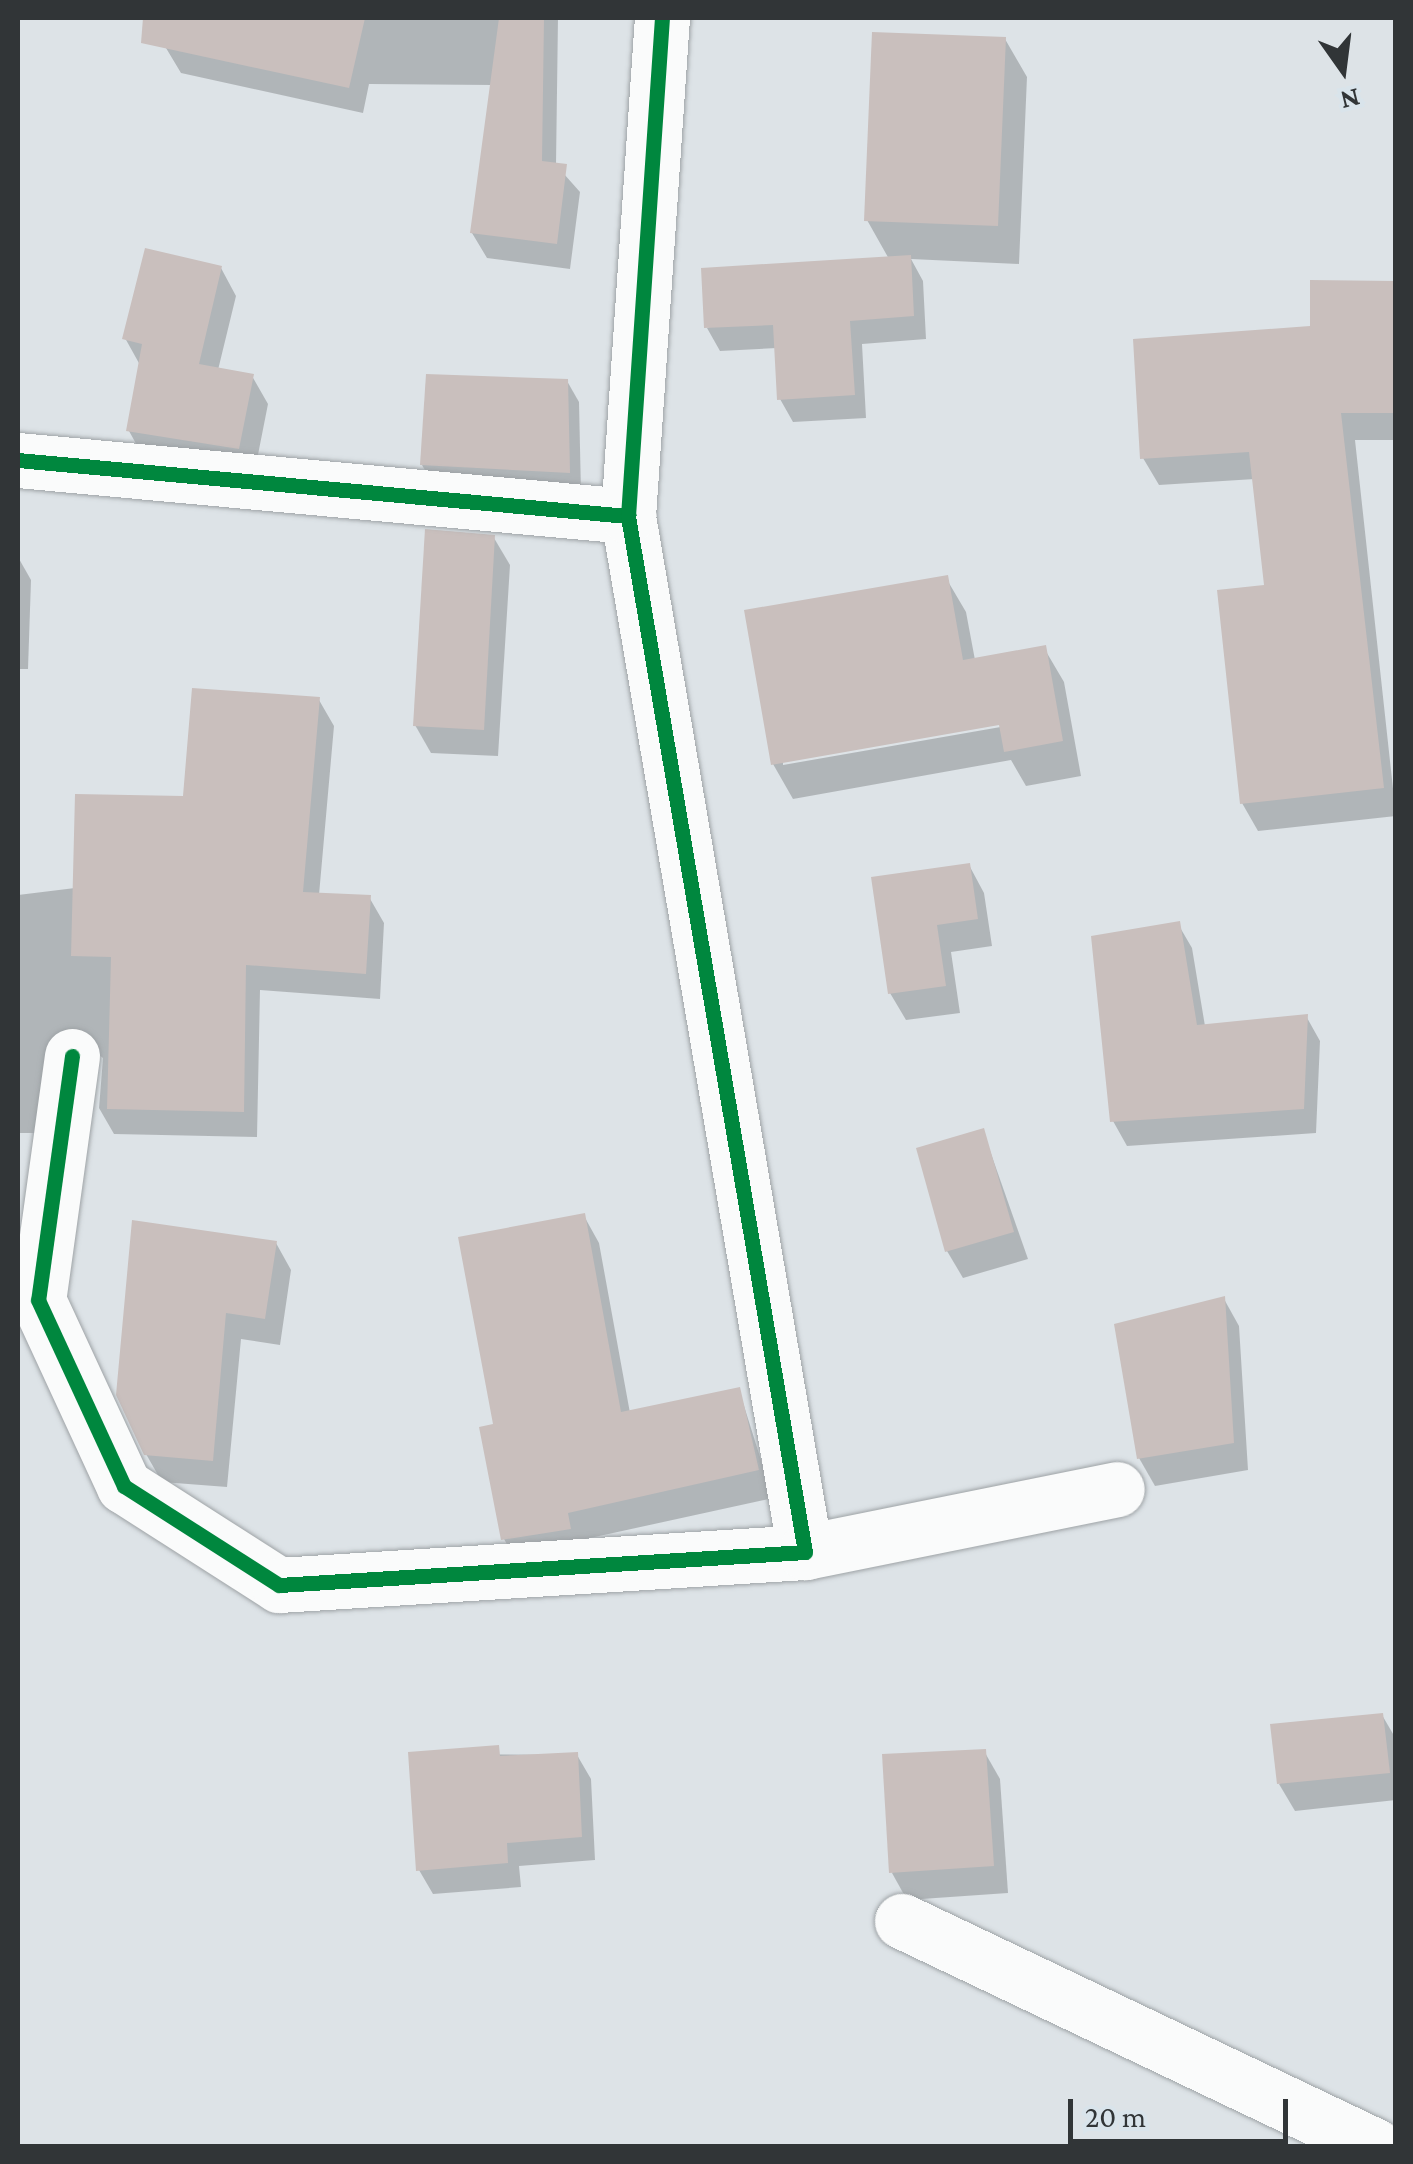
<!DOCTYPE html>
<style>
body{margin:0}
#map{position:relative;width:1413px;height:2164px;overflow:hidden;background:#dde3e7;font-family:"Crimson Pro",serif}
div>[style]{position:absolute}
.shadow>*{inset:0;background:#0003}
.building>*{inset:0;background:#c9bfbd}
.roads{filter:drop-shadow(0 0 2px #9ea3a6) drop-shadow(0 0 2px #9ea3a6)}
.minor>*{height:55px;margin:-27.5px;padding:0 27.5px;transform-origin:27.5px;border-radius:27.5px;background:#fafbfb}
.cycleway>*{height:15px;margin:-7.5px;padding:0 7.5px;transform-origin:7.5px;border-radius:7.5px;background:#00873e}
span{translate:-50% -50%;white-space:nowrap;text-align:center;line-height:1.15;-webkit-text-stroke:10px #d9e4eb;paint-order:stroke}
.frame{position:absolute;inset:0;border:20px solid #313537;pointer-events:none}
.north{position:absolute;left:1293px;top:20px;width:100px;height:100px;-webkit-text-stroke:8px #d9e4eb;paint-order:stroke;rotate:166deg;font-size:28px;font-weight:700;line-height:40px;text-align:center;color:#313537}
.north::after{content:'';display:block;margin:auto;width:35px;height:45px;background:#313537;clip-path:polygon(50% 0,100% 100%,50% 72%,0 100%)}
.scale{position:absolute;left:1068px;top:2099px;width:220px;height:45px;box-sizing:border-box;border:5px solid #313537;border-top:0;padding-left:12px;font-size:30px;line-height:35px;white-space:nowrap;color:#313537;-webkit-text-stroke:8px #d9e4eb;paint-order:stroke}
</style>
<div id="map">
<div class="shadow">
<div style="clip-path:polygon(170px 18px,558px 18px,556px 165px,580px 192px,570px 269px,487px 258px,472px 233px,492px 85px,369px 84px,363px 113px,181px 73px,166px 48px)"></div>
<div style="clip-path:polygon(1005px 39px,1027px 77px,1019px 264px,911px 259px,923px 281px,926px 339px,862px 344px,866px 418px,793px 422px,780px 399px,777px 348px,720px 351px,707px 328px,889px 259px,867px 220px)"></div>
<div style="clip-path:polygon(221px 268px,236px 296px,218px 370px,252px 376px,268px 404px,254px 475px,144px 458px,129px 431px,140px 365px,125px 338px)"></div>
<div style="clip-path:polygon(1393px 283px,1396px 440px,1355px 440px,1396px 816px,1258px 831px,1242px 803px,1267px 587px,1255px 479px,1159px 485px,1143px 458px,1312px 329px)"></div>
<div style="clip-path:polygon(567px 381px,579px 402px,581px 493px,434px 486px,422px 465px)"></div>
<div style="clip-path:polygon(494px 538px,510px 565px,498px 756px,431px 753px,415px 725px)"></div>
<div style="clip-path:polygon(18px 557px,31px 580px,28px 669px,18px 669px)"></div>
<div style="clip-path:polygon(evenodd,946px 578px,966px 612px,975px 660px,1044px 648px,1064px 682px,1081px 776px,1026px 786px,1011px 760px,793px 799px,773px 764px,946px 578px,1011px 720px,1012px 725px,783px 765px,783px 760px,1011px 720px)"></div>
<div style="clip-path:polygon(319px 700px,334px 726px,319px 895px,369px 897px,384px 923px,380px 999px,260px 990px,257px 1137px,114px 1134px,99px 1108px,103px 1058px,92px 1050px,47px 1133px,18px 1133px,18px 895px,75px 888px)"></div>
<div style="clip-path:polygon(969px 865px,984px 893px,992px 946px,951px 952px,960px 1013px,906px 1020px,890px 993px)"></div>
<div style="clip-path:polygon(1178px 924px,1192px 948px,1205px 1026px,1306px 1016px,1320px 1041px,1316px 1133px,1127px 1146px,1113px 1121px)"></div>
<div style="clip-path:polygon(983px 1131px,1028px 1259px,963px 1278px,947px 1251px)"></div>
<div style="clip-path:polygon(584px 1216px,599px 1243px,630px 1413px,739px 1390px,773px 1498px,581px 1540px,519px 1566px,504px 1539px,495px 1426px)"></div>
<div style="clip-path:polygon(134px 1223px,276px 1243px,291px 1270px,280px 1345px,241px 1339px,227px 1487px,162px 1482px,146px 1454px)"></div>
<div style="clip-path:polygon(1224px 1299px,1239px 1326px,1248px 1470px,1155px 1486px,1139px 1458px)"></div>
<div style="clip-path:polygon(1382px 1715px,1396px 1739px,1396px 1800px,1295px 1811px,1279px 1784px)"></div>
<div style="clip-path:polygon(984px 1751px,1000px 1779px,1008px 1893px,907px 1900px,892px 1873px)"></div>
<div style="clip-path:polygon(411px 1754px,577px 1755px,591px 1779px,595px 1860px,519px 1866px,521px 1887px,433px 1894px,419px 1870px)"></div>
</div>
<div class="building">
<div style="clip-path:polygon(143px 18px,365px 18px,349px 88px,141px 43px)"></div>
<div style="clip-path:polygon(499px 18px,544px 18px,542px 161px,567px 164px,557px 244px,470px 233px)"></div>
<div style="clip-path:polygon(872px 32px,1006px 37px,998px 226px,864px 221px)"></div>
<div style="clip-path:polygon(145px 248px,222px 266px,199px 364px,254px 374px,239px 449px,126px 431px,142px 344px,122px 339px)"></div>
<div style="clip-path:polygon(911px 255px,914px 316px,850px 321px,855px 395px,777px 400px,773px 325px,704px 328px,701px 268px)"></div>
<div style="clip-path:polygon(1310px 280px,1395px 281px,1394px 413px,1341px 413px,1384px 788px,1240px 804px,1217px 590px,1264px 585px,1249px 452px,1140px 459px,1133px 339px,1310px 326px)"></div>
<div style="clip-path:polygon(426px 374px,568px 379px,570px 473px,420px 465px)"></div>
<div style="clip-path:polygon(425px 529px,495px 535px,484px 730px,413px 726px)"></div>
<div style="clip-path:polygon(948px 575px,963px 660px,1046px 645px,1063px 741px,1004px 752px,999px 725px,771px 765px,744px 610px)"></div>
<div style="clip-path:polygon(192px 688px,320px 697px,303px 892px,371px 895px,366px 974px,246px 965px,244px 1112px,107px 1109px,111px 957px,71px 956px,75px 794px,183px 796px)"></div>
<div style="clip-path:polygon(970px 863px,978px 919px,937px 925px,946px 986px,888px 994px,871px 877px)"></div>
<div style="clip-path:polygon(1180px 921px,1197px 1025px,1308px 1014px,1304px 1109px,1110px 1122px,1091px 936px)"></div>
<div style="clip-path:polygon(984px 1128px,1014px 1232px,945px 1252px,916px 1148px)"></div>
<div style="clip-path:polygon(585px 1213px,621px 1412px,740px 1387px,759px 1470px,568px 1513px,571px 1529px,501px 1540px,479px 1427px,493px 1424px,458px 1237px)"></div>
<div style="clip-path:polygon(132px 1220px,277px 1241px,265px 1319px,226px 1313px,213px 1461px,144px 1455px,116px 1395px)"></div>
<div style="clip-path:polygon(1225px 1296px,1234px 1443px,1137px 1459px,1114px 1324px)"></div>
<div style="clip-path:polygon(1383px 1713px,1390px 1773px,1277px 1784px,1270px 1724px)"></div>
<div style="clip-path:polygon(499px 1745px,500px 1756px,578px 1752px,582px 1837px,507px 1843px,508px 1863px,416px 1871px,408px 1752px)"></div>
<div style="clip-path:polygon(986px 1749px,994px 1866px,889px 1873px,882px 1754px)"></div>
</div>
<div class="roads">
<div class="minor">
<div style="left:18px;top:460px;width:613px;rotate:5.25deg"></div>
<div style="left:72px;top:1056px;width:246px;rotate:97.9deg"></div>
<div style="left:38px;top:1300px;width:205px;rotate:65.2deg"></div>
<div style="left:124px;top:1486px;width:184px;rotate:32.6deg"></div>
<div style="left:279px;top:1585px;width:527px;rotate:-3.59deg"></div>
<div style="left:805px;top:1552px;width:1051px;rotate:-99.7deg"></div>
<div style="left:628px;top:516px;width:499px;rotate:-86.1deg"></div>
<div style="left:805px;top:1552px;width:318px;rotate:-11.4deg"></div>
<div style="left:902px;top:1921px;width:524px;rotate:25.44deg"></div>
</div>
</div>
<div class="cycleway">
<div style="left:18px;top:460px;width:613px;rotate:5.25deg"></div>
<div style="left:72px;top:1056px;width:246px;rotate:97.9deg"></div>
<div style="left:38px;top:1300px;width:205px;rotate:65.2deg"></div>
<div style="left:124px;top:1486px;width:184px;rotate:32.6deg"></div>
<div style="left:279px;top:1585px;width:527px;rotate:-3.59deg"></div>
<div style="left:805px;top:1552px;width:1051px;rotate:-99.7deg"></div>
<div style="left:628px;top:516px;width:499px;rotate:-86.1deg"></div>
</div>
<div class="frame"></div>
<div class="north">N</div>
<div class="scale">20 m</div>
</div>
